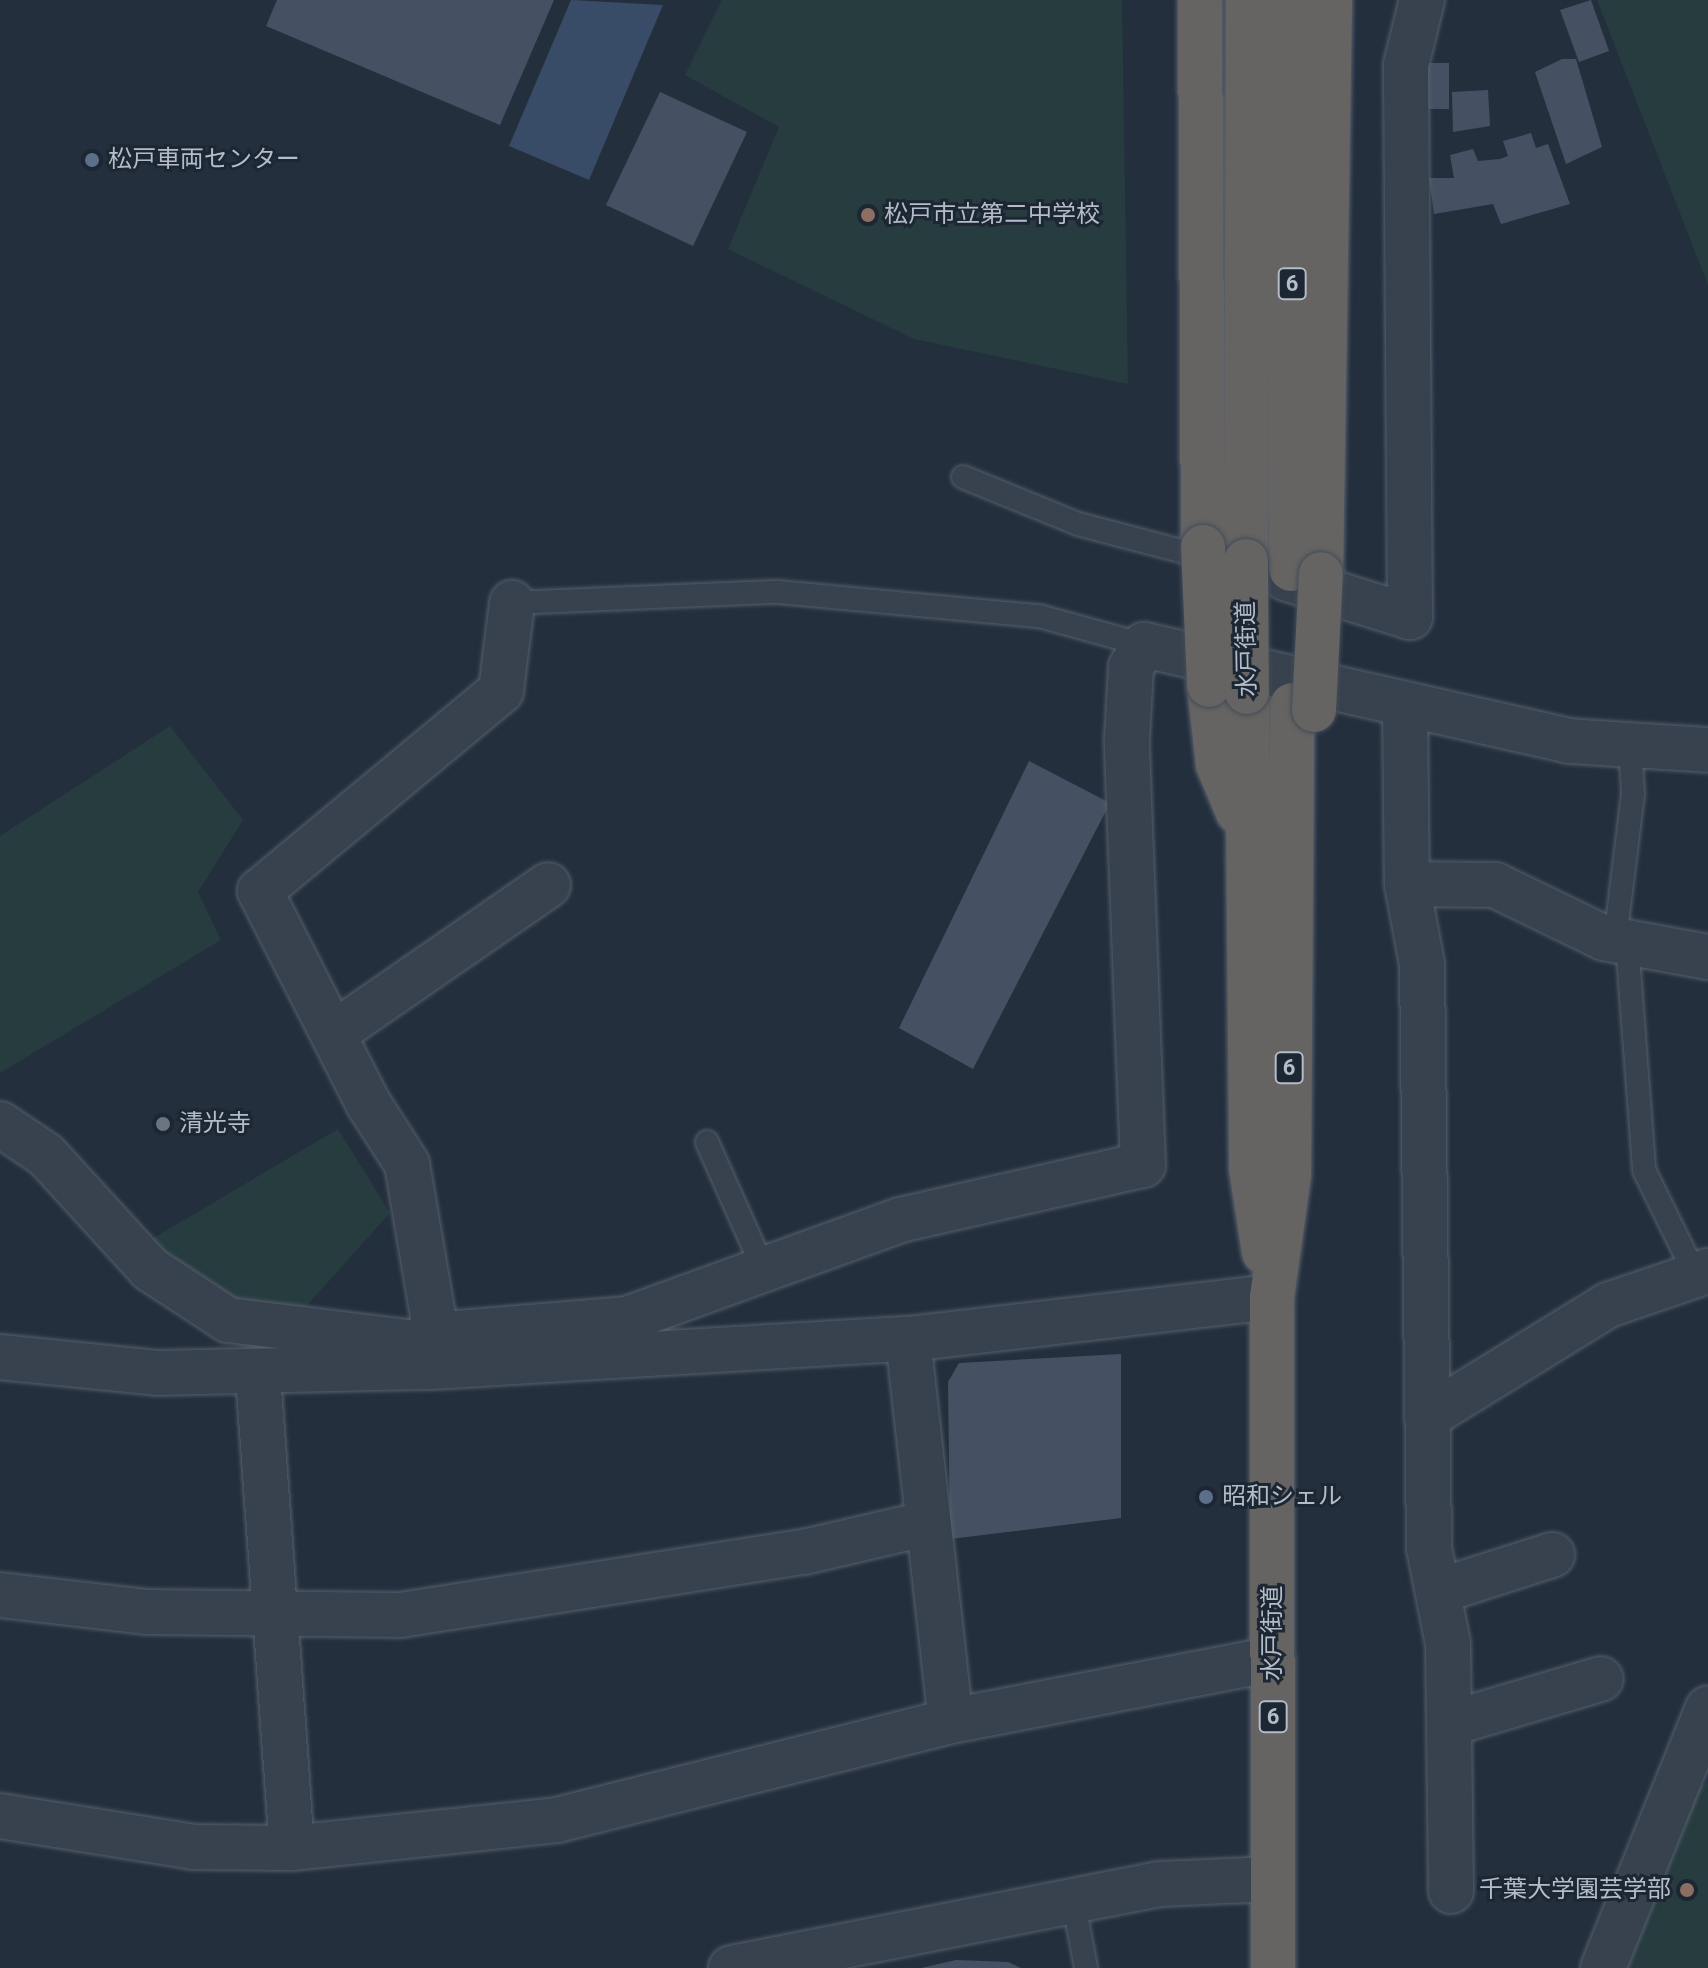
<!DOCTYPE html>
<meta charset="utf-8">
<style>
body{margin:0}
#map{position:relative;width:1708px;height:1968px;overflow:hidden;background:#242f3e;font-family:Roboto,"Noto Sans JP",sans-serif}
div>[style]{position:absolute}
.green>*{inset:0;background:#263c3f}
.water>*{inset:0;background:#394c67}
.building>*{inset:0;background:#455162}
.roads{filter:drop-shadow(0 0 2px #565f6c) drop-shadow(0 0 2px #565f6c)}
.service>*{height:22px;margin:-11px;padding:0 11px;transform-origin:11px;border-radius:11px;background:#38414e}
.minor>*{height:44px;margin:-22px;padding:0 22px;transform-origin:22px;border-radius:22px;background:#38414e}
.tertiary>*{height:44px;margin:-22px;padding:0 22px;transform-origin:22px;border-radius:22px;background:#38414e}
.trunk>*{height:44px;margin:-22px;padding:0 22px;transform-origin:22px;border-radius:22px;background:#656462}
.bridges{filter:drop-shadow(0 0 2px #434c59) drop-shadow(0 0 2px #434c59)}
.trunk-bridge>*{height:44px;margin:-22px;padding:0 22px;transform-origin:22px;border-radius:22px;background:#656462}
.dots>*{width:22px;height:22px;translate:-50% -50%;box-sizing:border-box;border:4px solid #1d2633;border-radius:50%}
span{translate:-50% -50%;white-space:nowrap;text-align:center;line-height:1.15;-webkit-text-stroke:6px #1d2633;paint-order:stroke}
.shield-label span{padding:2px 6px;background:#1d2633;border:2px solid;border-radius:6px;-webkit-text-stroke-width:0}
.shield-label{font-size:22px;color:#b4bcc9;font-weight:700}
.poi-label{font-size:24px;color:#b4bcc9}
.left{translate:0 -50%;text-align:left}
.right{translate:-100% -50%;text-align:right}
.street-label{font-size:24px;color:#b4bcc9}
</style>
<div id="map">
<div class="green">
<div style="clip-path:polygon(722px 0,1122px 0,1128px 384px,914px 339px,728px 249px,779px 127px,685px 75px)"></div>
<div style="clip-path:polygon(1597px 0,1708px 0,1708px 285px)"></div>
<div style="clip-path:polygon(170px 726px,243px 820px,198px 892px,221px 940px,0 1073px,0 836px)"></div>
<div style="clip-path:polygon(338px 1129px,390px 1213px,301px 1312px,233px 1303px,199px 1287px,150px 1240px)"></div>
<div style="clip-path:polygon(1708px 1782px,1708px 1968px,1622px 1968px,1689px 1793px)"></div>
</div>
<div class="water">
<div style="clip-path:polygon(571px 0,663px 5px,589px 180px,509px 146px)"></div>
</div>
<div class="building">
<div style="clip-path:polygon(277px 0,554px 0,500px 125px,266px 26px)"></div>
<div style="clip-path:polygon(1591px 0,1609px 51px,1579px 62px,1560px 10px)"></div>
<div style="clip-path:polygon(1562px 59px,1576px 59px,1602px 147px,1566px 164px,1535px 72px)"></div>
<div style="clip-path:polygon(1427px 63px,1449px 63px,1449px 109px,1427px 109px)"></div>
<div style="clip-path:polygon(1488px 90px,1490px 126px,1453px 132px,1452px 92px)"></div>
<div style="clip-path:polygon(660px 92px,747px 132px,693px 246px,606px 205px)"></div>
<div style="clip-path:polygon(1531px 133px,1536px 148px,1548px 144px,1570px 204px,1501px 224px,1493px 204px,1434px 214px,1429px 178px,1454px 178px,1450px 155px,1473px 149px,1478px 161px,1500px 159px,1508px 156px,1503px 141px)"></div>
<div style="clip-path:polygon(1029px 761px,1110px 803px,973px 1069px,899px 1028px)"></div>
<div style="clip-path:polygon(1121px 1354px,1121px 1518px,950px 1539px,948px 1382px,959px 1363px)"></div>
<div style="clip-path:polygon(956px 1960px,1008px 1962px,1021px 1968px,921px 1968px)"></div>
</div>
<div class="roads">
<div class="service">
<div style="left:963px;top:477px;width:124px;rotate:22.2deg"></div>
<div style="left:1078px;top:524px;width:134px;rotate:14.7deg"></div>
<div style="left:512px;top:603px;width:266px;rotate:-2.4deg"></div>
<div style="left:778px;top:592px;width:262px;rotate:5.3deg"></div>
<div style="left:1039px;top:616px;width:109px;rotate:15.4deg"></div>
<div style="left:1615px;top:940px;width:147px;rotate:-83deg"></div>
<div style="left:1633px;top:794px;width:49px;rotate:-93.5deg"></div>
<div style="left:1627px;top:942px;width:229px;rotate:85.7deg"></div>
<div style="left:1644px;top:1170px;width:118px;rotate:63.9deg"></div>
<div style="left:707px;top:1142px;width:142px;rotate:66deg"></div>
<div style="left:1073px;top:1899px;width:70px;rotate:79.3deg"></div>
</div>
<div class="minor">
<div style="left:1285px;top:578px;width:131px;rotate:17.3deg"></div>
<div style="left:1410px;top:617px;width:552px;rotate:-90.42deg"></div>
<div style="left:1406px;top:65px;width:67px;rotate:-76.2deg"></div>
<div style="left:1405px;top:707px;width:177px;rotate:89.4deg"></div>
<div style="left:1407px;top:884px;width:88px;rotate:0.7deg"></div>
<div style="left:1495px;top:885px;width:121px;rotate:25.9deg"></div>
<div style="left:1604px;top:938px;width:106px;rotate:10.4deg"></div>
<div style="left:1407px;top:884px;width:81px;rotate:79.4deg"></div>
<div style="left:1422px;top:964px;width:584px;rotate:89.31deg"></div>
<div style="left:1429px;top:1548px;width:98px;rotate:78.8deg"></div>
<div style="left:1448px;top:1644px;width:247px;rotate:89.3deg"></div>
<div style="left:336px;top:1032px;width:258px;rotate:-34.7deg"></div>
<div style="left:0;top:1124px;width:55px;rotate:34deg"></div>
<div style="left:46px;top:1155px;width:154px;rotate:47.6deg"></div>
<div style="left:150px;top:1269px;width:93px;rotate:33.2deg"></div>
<div style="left:228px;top:1320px;width:205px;rotate:7deg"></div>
<div style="left:431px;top:1335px;width:197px;rotate:-4.7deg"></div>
<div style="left:627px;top:1319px;width:290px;rotate:-19.9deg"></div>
<div style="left:900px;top:1220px;width:249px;rotate:-12.8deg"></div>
<div style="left:1143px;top:1165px;width:426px;rotate:-92.2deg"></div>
<div style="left:1127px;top:739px;width:72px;rotate:-86.8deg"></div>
<div style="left:1131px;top:667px;width:26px;rotate:-59deg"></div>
<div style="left:1144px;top:645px;width:436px;rotate:12.7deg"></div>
<div style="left:1569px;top:741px;width:139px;rotate:3.7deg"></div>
<div style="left:908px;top:1339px;width:384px;rotate:83.6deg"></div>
<div style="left:0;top:1357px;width:158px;rotate:5.8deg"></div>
<div style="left:157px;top:1373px;width:274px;rotate:-1.3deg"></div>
<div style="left:431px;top:1367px;width:478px;rotate:-3.4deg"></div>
<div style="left:908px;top:1339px;width:366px;rotate:-6.6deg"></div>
<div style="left:431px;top:1362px;width:46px;rotate:-87.5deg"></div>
<div style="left:433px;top:1316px;width:154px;rotate:-99.7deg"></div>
<div style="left:407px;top:1164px;width:72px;rotate:-122.6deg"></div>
<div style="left:368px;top:1103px;width:238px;rotate:-117deg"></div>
<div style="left:260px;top:891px;width:313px;rotate:-39.7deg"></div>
<div style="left:501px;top:691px;width:89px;rotate:-82.9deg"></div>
<div style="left:258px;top:1375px;width:474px;rotate:85.9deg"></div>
<div style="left:1430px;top:1415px;width:209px;rotate:-31.7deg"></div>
<div style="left:1608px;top:1305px;width:106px;rotate:-18.8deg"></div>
<div style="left:1439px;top:1591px;width:119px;rotate:-17.7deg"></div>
<div style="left:0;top:1595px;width:149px;rotate:6.6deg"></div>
<div style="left:148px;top:1612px;width:252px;rotate:0.7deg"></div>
<div style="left:400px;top:1615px;width:409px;rotate:-8.9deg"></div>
<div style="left:804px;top:1552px;width:123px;rotate:-13.1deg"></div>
<div style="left:1452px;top:1723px;width:155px;rotate:-16.5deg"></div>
<div style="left:0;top:1816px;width:195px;rotate:9.1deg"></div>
<div style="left:193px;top:1847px;width:99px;rotate:0.6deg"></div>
<div style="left:292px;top:1848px;width:266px;rotate:-6deg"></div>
<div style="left:557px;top:1820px;width:406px;rotate:-14.1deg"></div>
<div style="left:951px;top:1721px;width:328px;rotate:-10.9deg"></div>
<div style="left:1603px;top:1968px;width:280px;rotate:-68deg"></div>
</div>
<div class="tertiary">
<div style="left:731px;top:1968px;width:436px;rotate:-11.1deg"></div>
<div style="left:1159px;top:1884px;width:113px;rotate:-2.5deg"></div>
</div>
<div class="trunk">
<div style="left:1200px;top:0;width:547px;rotate:89.69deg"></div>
<div style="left:1289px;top:0;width:569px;rotate:89.8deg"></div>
<div style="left:1246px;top:561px;width:561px;rotate:-89.8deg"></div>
<div style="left:1321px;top:574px;width:574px;rotate:-89.1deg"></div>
<div style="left:1209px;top:685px;width:80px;rotate:83.5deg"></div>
<div style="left:1218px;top:764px;width:52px;rotate:67.4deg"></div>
<div style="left:1247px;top:692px;width:476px;rotate:89.5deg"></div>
<div style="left:1251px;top:1168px;width:85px;rotate:81.2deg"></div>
<div style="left:1273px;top:1968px;width:671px;rotate:-90.09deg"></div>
<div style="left:1272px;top:1297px;width:124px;rotate:-82.1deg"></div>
<div style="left:1289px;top:1174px;width:469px;rotate:-89.6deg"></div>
</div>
</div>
<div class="bridges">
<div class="trunk-bridge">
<div style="left:1203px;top:547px;width:138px;rotate:87.5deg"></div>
<div style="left:1246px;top:561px;width:131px;rotate:89.6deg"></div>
<div style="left:1314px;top:710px;width:136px;rotate:-87.1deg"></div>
</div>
</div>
<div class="dots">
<div style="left:92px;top:160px;background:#5c6f8a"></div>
<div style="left:868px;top:215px;background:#8d6e63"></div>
<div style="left:163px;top:1124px;background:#6b7280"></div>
<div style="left:1206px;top:1497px;background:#5c6f8a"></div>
<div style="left:1687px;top:1890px;background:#8d6e63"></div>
</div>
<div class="shield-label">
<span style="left:1292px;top:284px">6</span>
<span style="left:1289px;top:1068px">6</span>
<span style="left:1273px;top:1717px">6</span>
</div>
<div class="poi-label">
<span class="left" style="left:108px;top:160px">松戸車両センター</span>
<span class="left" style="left:884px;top:215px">松戸市立第二中学校</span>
<span class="left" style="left:179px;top:1124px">清光寺</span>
<span class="left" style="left:1222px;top:1497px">昭和シェル</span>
<span class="right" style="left:1671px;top:1890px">千葉大学園芸学部</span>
</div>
<div class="street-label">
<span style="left:1247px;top:649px;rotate:-91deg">水戸街道</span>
<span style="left:1273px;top:1633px;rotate:-90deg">水戸街道</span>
</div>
</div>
